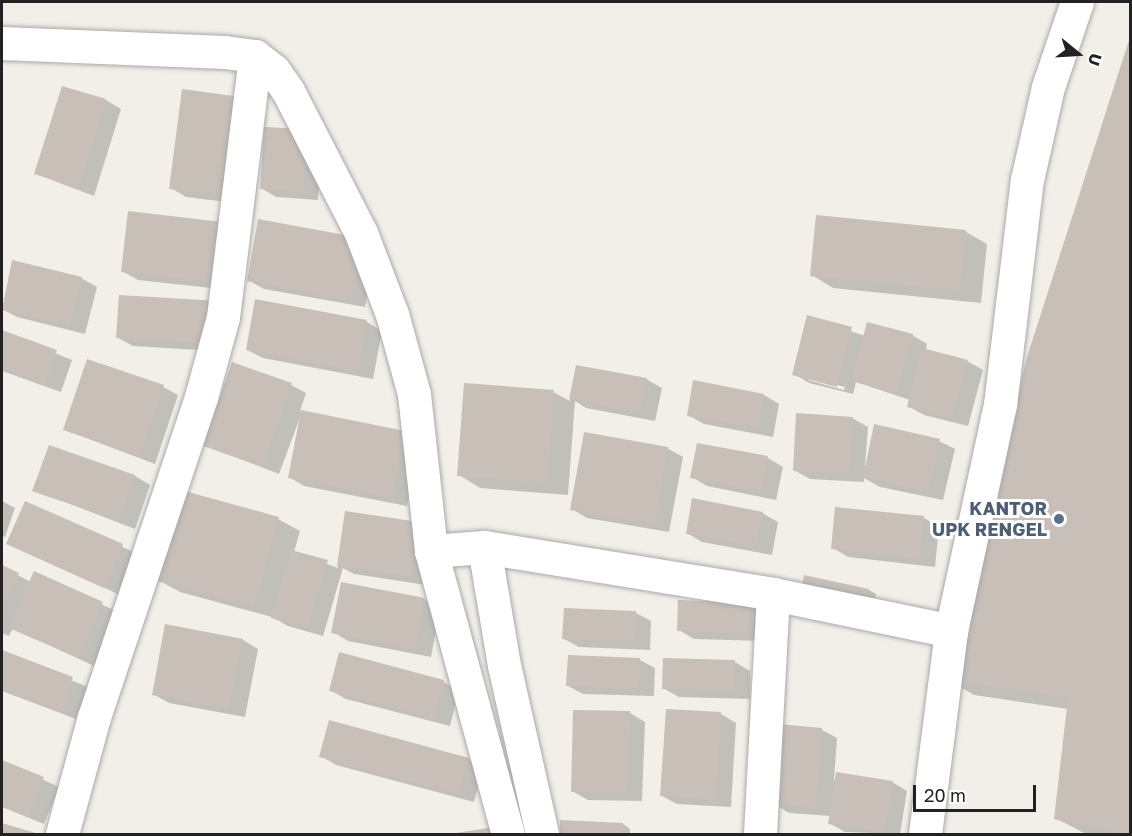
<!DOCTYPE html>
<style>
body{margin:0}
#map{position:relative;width:1132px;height:836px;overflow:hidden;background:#f2efe9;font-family:"Golos Text",sans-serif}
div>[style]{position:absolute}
.shadow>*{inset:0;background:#0003}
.building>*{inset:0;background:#c7bfb8}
.roads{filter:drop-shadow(0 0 2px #a9a9a9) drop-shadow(0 0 2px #a9a9a9)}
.street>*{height:33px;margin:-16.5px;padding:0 16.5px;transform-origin:16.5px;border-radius:16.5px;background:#fff}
.dots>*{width:16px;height:16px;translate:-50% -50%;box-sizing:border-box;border:3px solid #fff;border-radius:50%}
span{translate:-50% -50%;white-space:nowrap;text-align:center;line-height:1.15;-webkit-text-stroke:6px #fff;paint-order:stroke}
.service-label{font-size:18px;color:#4e5e75;font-weight:700}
.right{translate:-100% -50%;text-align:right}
.frame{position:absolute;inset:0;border:3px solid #222;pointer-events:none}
.north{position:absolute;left:1048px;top:24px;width:60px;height:60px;-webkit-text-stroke:4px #fff;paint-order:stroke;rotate:108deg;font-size:16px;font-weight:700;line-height:24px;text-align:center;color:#222}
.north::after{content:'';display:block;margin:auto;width:21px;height:27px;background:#222;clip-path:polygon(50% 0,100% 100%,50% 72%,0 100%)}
.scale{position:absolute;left:913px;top:785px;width:123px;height:27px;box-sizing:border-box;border:3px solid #222;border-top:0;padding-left:8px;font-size:18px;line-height:21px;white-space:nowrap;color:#222;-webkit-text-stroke:4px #fff;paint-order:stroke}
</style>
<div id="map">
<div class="shadow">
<div style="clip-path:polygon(1130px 41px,1130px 834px,1086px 834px,1055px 818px,1068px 709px,974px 695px,948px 680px,1029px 358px)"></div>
<div style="clip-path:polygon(106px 100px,121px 109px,94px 196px,36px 174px)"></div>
<div style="clip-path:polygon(256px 107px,243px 204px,186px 197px,171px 188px)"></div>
<div style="clip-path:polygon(322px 139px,318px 200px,276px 197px,261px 188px)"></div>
<div style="clip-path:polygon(130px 213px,230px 290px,138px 280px,122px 271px)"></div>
<div style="clip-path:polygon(966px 232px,987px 244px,981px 303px,833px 288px,812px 275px)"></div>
<div style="clip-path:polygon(376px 248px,365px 307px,264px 289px,248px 280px)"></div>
<div style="clip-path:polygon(13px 262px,81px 278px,97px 287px,85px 334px,17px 317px,2px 309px)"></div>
<div style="clip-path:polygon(256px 301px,367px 322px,382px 331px,373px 379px,263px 358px,247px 350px)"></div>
<div style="clip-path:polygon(234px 311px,231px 352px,133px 346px,118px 338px)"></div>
<div style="clip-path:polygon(evenodd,809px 317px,865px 336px,912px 335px,927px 344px,926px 350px,967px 361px,983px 370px,968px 426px,924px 415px,908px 406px,910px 400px,856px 382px,853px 394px,809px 383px,794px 374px,809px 317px,808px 377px,845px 387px,844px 390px,808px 380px,808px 377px)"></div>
<div style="clip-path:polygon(2px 332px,72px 360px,61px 392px,2px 371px)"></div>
<div style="clip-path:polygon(577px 366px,646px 379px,662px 388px,655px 421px,586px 408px,575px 401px,568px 495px,480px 488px,459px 475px,553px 392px,570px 401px)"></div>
<div style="clip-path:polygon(291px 385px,306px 393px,300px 411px,405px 432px,420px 441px,407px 506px,304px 486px,289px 477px,302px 412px,279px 474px,204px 445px)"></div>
<div style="clip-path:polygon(163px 387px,178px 395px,155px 464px,65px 430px)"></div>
<div style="clip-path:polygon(764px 395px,779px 404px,773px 437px,704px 424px,688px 415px)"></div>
<div style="clip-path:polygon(852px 418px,868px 427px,865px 466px,939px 441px,955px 449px,943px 500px,880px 487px,864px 478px,864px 482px,810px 479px,794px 470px)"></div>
<div style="clip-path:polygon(667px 448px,683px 457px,669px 532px,587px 518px,572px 509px)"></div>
<div style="clip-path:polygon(768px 458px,783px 467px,776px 500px,707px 486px,692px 477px)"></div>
<div style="clip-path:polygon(135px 476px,150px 485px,135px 529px,34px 490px)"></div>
<div style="clip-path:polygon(2px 501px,15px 508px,5px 537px,2px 536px)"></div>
<div style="clip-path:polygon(26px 503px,138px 554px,120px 595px,8px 544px)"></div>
<div style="clip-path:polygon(346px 513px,419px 523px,426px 585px,354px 574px,343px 568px,323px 636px,288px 626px,272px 617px,180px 592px,158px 580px,278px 519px,300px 531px,294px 552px,338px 568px)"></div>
<div style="clip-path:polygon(762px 513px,778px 522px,772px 555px,702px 542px,687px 533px)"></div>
<div style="clip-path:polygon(924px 518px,939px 527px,935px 567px,848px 557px,833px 548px)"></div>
<div style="clip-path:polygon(2px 567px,31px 582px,34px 573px,118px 612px,94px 666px,13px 628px,9px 636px,2px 633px)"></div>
<div style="clip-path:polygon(342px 584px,425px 600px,440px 609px,431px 657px,348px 641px,333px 632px)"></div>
<div style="clip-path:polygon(869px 590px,876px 594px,871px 620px,800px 602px)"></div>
<div style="clip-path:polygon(750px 605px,765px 613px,764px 641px,694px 639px,679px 630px)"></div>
<div style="clip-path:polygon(636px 613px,651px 621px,650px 650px,579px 647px,564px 639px)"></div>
<div style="clip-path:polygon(243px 640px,258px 649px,245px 717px,169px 703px,153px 694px)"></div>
<div style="clip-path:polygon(2px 652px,88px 687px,76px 719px,2px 691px)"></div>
<div style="clip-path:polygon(340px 654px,444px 682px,459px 691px,450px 726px,346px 699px,330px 690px)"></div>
<div style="clip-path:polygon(640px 660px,655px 668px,654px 696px,583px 694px,568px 686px)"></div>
<div style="clip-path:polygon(735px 662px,750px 671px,750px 699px,679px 697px,663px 688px)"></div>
<div style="clip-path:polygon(667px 710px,721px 714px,736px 723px,731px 807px,677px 804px,662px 796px)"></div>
<div style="clip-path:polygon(630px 713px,645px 722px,642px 801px,588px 800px,572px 791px)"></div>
<div style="clip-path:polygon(781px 726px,822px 730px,837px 738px,834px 781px,892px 782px,907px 791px,900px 834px,845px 832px,829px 823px,831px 816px,789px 813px,774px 804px)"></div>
<div style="clip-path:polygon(321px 756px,468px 759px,483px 768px,474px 802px,336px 765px)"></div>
<div style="clip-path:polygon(2px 761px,59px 787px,44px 824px,2px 807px)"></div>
<div style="clip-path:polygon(562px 821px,623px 824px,630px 829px,630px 834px,561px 834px)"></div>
<div style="clip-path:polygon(2px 824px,36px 834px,2px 834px)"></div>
</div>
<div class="building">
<div style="clip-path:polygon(1130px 37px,1130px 834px,1121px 834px,1054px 819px,1068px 698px,946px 680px,1027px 357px)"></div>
<div style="clip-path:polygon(62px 86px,106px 99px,79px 188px,34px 174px)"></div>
<div style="clip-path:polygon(182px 89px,241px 97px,228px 196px,169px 189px)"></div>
<div style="clip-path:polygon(264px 127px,307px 129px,303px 192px,260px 189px)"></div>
<div style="clip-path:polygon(128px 211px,222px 222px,215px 282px,121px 272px)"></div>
<div style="clip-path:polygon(816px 215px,966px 230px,960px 291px,810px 276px)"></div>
<div style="clip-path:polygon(258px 219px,361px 238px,350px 300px,247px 281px)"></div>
<div style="clip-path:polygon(12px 260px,82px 277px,70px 326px,2px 310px)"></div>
<div style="clip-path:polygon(119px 295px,219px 301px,216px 344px,116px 338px)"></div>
<div style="clip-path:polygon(255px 299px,367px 320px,358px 372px,246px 350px)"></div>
<div style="clip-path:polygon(807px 315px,852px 327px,837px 387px,792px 375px)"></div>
<div style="clip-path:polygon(867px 322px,913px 334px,897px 393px,851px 381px)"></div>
<div style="clip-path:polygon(2px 330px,57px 350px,45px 385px,2px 369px)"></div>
<div style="clip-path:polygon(922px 348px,968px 360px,952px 419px,907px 407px)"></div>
<div style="clip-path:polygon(87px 359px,164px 385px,140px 456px,63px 430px)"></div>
<div style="clip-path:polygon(232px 362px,292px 383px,263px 467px,203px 446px)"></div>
<div style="clip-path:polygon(576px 365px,647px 378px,640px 413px,569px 399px)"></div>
<div style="clip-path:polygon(693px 380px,764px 394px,758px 429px,687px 416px)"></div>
<div style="clip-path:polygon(464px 383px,554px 390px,547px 483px,457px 476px)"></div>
<div style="clip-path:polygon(301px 410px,405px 431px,392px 498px,288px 478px)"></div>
<div style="clip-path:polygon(796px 413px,853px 417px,849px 474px,793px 471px)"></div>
<div style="clip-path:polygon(874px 424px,940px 439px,928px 492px,863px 478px)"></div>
<div style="clip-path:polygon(584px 432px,668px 447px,654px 525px,570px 510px)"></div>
<div style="clip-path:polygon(697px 443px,768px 456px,761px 492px,690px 478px)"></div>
<div style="clip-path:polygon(49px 445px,135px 475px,119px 521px,32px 491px)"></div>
<div style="clip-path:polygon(181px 490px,279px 517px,254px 607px,157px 581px)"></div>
<div style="clip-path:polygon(692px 498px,763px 512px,756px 547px,686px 534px)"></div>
<div style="clip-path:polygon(25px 501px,123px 544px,104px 588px,6px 544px)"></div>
<div style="clip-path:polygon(835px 507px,924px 516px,919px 559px,831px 549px)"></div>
<div style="clip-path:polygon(345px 511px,419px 522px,411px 577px,337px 566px)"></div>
<div style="clip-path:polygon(291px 550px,328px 560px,307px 629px,271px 618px)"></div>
<div style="clip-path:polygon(2px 565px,19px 573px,2px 611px)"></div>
<div style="clip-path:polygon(34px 571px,103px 602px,78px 658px,9px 628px)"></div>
<div style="clip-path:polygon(804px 575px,869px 589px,863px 617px,799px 603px)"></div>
<div style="clip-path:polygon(341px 582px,425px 598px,415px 649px,331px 633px)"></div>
<div style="clip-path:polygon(678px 600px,750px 603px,749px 633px,677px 631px)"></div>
<div style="clip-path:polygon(564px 608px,636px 611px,635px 642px,562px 639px)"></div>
<div style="clip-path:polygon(165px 624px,243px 639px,229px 709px,152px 695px)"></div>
<div style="clip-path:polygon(2px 650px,73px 677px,61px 711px,2px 689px)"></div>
<div style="clip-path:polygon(339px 652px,444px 680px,434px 719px,329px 691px)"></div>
<div style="clip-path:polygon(568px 655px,640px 658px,639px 689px,566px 686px)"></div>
<div style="clip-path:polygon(663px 658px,735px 660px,735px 691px,662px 689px)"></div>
<div style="clip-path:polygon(666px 709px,721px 712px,716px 800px,660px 796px)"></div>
<div style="clip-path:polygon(573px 710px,630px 711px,627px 793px,571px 792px)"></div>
<div style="clip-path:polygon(329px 720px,469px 758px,459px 795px,319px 757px)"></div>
<div style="clip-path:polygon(779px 724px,822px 728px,816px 808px,772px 805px)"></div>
<div style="clip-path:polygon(2px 760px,44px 777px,28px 817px,2px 806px)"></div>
<div style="clip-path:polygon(836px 772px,893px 781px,884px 833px,828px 824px)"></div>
<div style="clip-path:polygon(560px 820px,623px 823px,623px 834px,560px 834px)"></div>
<div style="clip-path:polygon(2px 823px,39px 834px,2px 834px)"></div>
<div style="clip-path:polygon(494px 827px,496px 834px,456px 834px,456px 833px)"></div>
</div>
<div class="roads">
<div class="street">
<div style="left:2px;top:43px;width:223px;rotate:2.3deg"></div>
<div style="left:225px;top:52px;width:30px;rotate:8deg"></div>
<div style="left:255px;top:56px;width:24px;rotate:38deg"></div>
<div style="left:274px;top:71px;width:24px;rotate:55deg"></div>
<div style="left:288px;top:91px;width:160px;rotate:62.8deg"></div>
<div style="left:361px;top:233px;width:87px;rotate:69.1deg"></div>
<div style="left:392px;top:314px;width:83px;rotate:74.6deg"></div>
<div style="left:414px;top:394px;width:158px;rotate:83.8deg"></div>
<div style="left:431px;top:551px;width:293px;rotate:74.8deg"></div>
<div style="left:484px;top:547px;width:120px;rotate:80.4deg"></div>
<div style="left:504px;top:665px;width:173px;rotate:77.3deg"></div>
<div style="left:431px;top:551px;width:53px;rotate:-4.3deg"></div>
<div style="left:484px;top:547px;width:293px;rotate:9.2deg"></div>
<div style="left:773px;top:594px;width:182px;rotate:11.7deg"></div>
<div style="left:62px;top:834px;width:121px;rotate:-74.7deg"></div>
<div style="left:94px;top:717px;width:337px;rotate:-71.5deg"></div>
<div style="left:201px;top:397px;width:83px;rotate:-74.6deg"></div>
<div style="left:223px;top:317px;width:263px;rotate:-83deg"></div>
<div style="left:760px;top:834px;width:240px;rotate:-86.9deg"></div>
<div style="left:925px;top:834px;width:205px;rotate:-82.7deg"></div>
<div style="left:951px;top:631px;width:231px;rotate:-77.8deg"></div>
<div style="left:1000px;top:405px;width:227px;rotate:-83.2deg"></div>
<div style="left:1027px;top:180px;width:95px;rotate:-77.3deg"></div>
<div style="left:1048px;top:87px;width:90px;rotate:-71.2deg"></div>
</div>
</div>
<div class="dots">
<div style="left:1059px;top:519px;background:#5c6f8a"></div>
</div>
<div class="service-label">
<span class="right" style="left:1047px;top:519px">KANTOR<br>UPK RENGEL</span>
</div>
<div class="frame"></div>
<div class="north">U</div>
<div class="scale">20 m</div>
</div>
